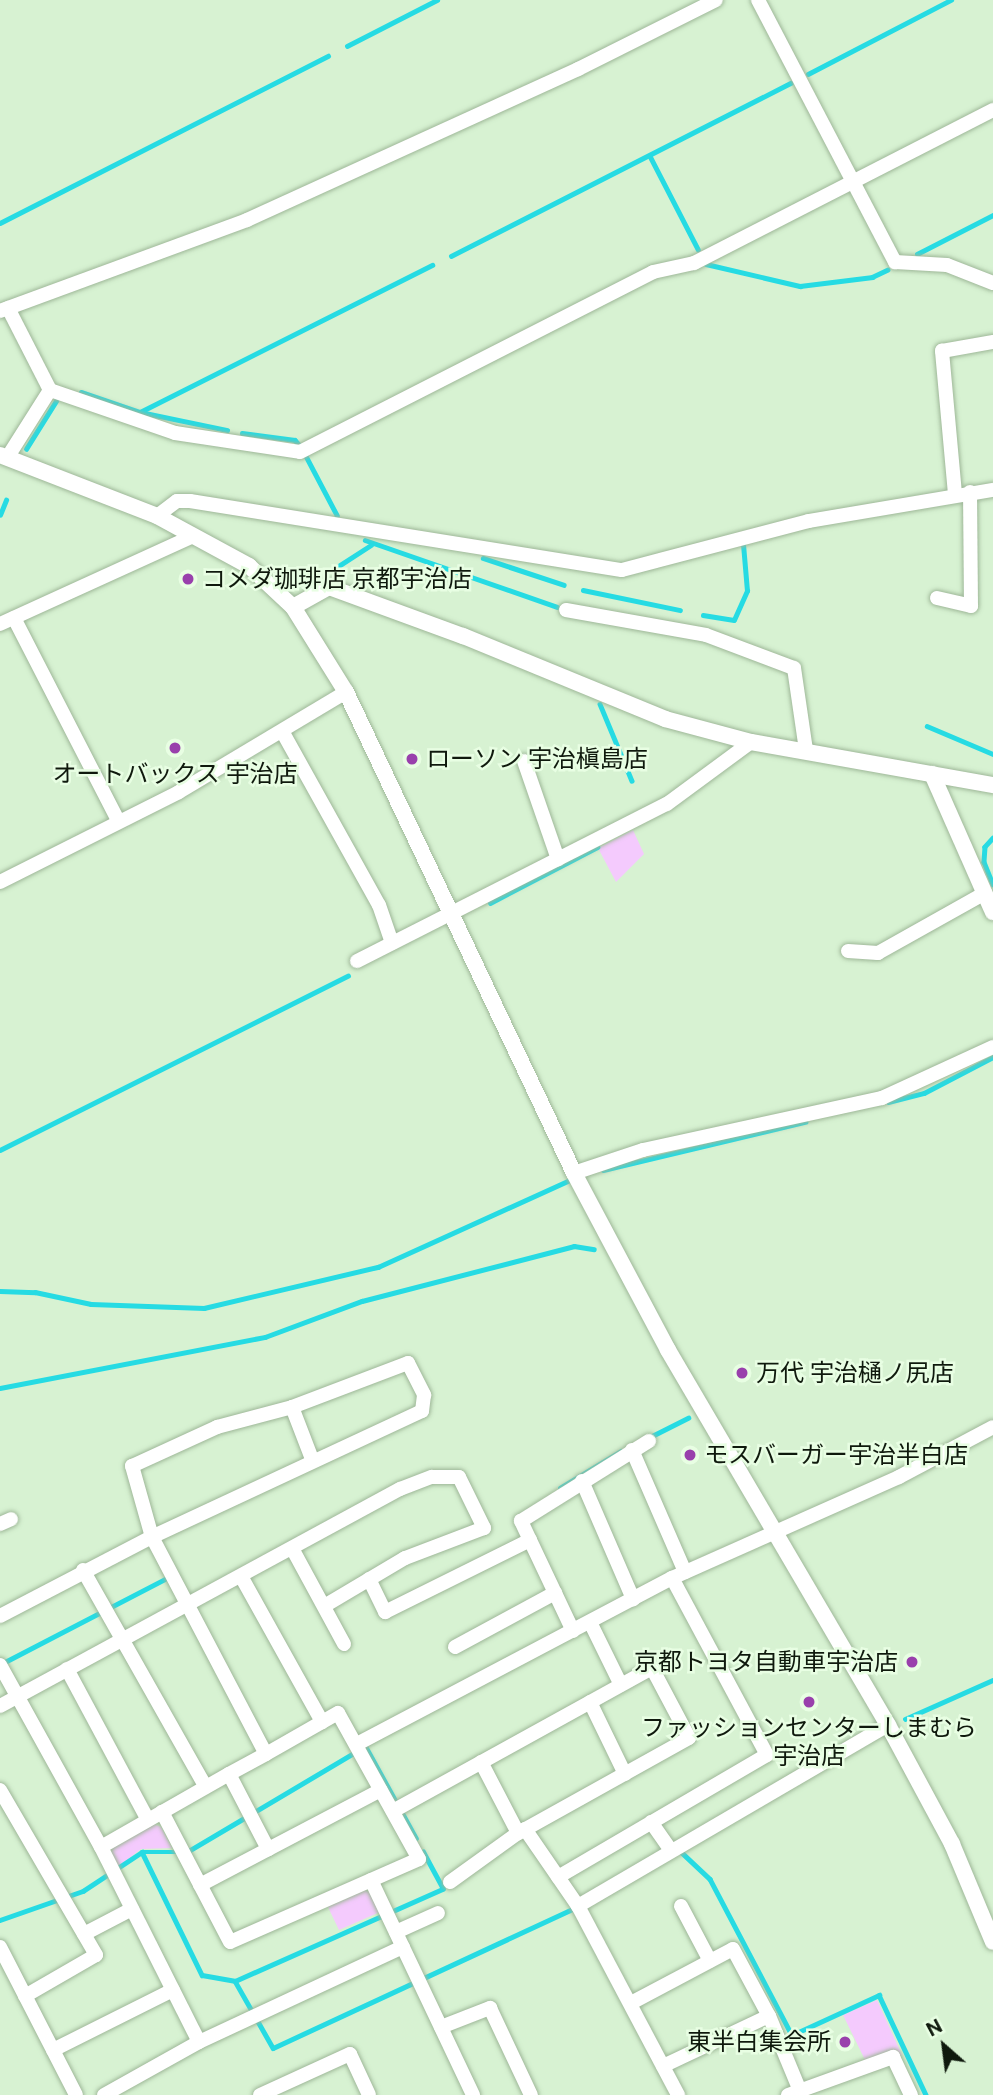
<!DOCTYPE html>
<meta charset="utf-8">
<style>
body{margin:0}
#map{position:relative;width:993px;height:2095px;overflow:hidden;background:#d7f2d2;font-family:"Public Sans","Noto Sans JP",sans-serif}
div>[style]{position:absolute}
.green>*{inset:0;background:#f4cafd}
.stream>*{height:4.5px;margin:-2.25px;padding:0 2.25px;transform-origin:2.25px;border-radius:2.25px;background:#26dbe3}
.roads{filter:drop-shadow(0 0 2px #9eb798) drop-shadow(0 0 2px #9eb798)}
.minor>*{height:14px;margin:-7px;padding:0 7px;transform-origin:7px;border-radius:7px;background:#fff}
.tertiary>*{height:16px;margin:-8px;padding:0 8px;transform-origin:8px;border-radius:8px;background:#fff}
.dots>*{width:19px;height:19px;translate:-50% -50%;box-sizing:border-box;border:4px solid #e8fee3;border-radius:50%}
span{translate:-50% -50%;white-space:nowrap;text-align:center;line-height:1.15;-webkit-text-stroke:5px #e8fee3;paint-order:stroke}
.poi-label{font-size:24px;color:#0f190d}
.left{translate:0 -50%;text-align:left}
.right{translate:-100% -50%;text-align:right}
.north{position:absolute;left:909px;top:2011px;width:70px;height:70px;-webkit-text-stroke:5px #e8fee3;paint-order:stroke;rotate:332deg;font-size:19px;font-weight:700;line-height:28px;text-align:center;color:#0f190d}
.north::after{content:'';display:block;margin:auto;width:24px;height:32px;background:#0f190d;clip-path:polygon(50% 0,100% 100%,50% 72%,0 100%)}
</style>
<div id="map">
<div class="green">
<div style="clip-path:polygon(633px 830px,644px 854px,616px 882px,598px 848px)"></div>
<div style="clip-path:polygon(154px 1824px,161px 1827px,172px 1848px,141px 1849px,118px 1867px,111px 1852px,113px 1846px)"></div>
<div style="clip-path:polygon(362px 1889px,370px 1892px,380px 1912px,339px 1930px,327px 1905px)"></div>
<div style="clip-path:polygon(877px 2000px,902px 2055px,868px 2066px,843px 2015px)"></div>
</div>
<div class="stream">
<div style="left:347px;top:46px;width:101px;rotate:-27.1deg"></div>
<div style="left:808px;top:74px;width:161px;rotate:-27.4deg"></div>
<div style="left:650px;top:156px;width:105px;rotate:62.7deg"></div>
<div style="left:0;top:223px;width:368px;rotate:-27deg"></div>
<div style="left:917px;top:254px;width:85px;rotate:-27.2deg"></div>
<div style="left:451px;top:256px;width:381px;rotate:-27deg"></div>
<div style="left:706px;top:264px;width:97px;rotate:13.2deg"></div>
<div style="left:800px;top:286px;width:73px;rotate:-7.1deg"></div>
<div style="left:872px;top:277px;width:17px;rotate:-25deg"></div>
<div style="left:81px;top:392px;width:62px;rotate:18.7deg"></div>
<div style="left:140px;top:412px;width:327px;rotate:-26.7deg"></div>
<div style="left:140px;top:412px;width:89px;rotate:11.7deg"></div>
<div style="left:242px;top:433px;width:53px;rotate:7.5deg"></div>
<div style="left:295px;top:440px;width:9px;rotate:49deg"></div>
<div style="left:26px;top:449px;width:57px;rotate:-58deg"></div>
<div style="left:306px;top:456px;width:67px;rotate:62.3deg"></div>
<div style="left:0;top:515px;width:16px;rotate:-68deg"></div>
<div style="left:365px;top:540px;width:203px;rotate:19.2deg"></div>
<div style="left:483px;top:558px;width:85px;rotate:18.4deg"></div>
<div style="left:334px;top:569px;width:44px;rotate:-33deg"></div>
<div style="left:583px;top:590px;width:99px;rotate:11.7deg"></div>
<div style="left:703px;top:615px;width:31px;rotate:9deg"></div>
<div style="left:734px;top:620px;width:32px;rotate:-66deg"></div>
<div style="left:747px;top:591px;width:47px;rotate:-94.9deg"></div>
<div style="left:600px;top:704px;width:83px;rotate:67.4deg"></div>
<div style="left:927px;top:726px;width:72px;rotate:23deg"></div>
<div style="left:993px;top:838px;width:12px;rotate:132deg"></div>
<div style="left:985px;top:847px;width:15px;rotate:94deg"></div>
<div style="left:984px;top:862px;width:24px;rotate:68deg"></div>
<div style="left:490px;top:903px;width:121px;rotate:-27.6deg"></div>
<div style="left:888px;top:1102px;width:37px;rotate:-14deg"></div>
<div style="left:924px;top:1093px;width:78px;rotate:-27.6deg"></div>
<div style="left:0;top:1150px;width:389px;rotate:-26.6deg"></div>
<div style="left:603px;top:1170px;width:208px;rotate:-13.4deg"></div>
<div style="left:0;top:1291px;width:35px;rotate:2deg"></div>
<div style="left:35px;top:1292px;width:57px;rotate:12.1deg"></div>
<div style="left:91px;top:1304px;width:113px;rotate:2deg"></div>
<div style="left:204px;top:1308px;width:179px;rotate:-13.3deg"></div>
<div style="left:378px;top:1267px;width:215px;rotate:-24.4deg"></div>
<div style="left:0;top:1388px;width:270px;rotate:-10.9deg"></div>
<div style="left:265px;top:1337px;width:103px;rotate:-20.4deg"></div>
<div style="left:362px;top:1301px;width:219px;rotate:-14.5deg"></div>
<div style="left:574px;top:1246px;width:20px;rotate:9deg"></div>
<div style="left:648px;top:1438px;width:45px;rotate:-26.6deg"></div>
<div style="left:560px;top:1488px;width:71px;rotate:-31.2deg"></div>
<div style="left:1px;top:1664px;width:185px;rotate:-27.4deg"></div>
<div style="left:905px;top:1719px;width:96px;rotate:-23.9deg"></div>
<div style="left:366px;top:1747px;width:104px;rotate:61.2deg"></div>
<div style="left:678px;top:1849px;width:44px;rotate:43.2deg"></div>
<div style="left:710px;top:1879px;width:176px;rotate:62.3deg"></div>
<div style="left:792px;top:2035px;width:96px;rotate:-24.7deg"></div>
<div style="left:879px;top:1995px;width:110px;rotate:64.8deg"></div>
<div style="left:142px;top:1852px;width:137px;rotate:64deg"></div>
<div style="left:202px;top:1975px;width:34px;rotate:10deg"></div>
<div style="left:235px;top:1981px;width:77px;rotate:60.4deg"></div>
<div style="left:273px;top:2048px;width:335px;rotate:-24.9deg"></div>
<div style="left:187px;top:1852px;width:198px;rotate:-30.7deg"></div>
<div style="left:0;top:1920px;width:88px;rotate:-19.3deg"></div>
<div style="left:83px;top:1891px;width:71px;rotate:-33.5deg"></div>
<div style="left:142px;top:1852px;width:36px"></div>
<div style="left:235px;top:1981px;width:227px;rotate:-23.9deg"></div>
<div style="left:443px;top:1889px;width:42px;rotate:-118.4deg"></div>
</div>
<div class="roads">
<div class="minor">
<div style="left:758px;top:0;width:296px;rotate:62.4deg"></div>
<div style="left:895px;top:262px;width:52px;rotate:3.3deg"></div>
<div style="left:947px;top:265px;width:49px;rotate:21.4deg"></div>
<div style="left:0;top:311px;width:263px;rotate:-20.2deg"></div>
<div style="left:247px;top:220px;width:364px;rotate:-24.5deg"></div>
<div style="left:578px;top:69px;width:154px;rotate:-26.6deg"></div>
<div style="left:50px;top:390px;width:132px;rotate:19deg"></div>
<div style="left:175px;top:433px;width:126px;rotate:8.6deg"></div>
<div style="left:300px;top:452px;width:396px;rotate:-27deg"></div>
<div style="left:653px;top:272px;width:42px;rotate:-12.4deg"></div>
<div style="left:694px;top:263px;width:336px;rotate:-27.1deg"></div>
<div style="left:7px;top:458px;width:80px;rotate:-57.7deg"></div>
<div style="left:50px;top:390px;width:92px;rotate:-117.1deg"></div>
<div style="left:955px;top:494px;width:144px;rotate:-95.2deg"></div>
<div style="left:942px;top:351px;width:52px;rotate:-10deg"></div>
<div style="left:157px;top:516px;width:25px;rotate:-37deg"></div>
<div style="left:177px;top:501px;width:13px"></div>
<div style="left:190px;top:501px;width:437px;rotate:9.1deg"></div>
<div style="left:622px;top:570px;width:193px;rotate:-14.7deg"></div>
<div style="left:809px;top:521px;width:187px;rotate:-9.6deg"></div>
<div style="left:937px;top:598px;width:35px;rotate:13deg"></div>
<div style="left:971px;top:606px;width:114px;rotate:-90.5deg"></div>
<div style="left:566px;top:610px;width:142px;rotate:10.1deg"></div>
<div style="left:706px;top:635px;width:94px;rotate:20.6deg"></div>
<div style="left:794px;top:668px;width:83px;rotate:81.7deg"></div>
<div style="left:14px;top:618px;width:227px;rotate:62.8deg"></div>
<div style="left:0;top:624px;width:212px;rotate:-24.5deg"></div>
<div style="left:282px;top:731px;width:199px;rotate:60.9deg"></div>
<div style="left:379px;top:905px;width:40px;rotate:71.1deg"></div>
<div style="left:524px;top:761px;width:104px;rotate:70.9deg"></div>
<div style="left:0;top:882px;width:200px;rotate:-26.7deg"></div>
<div style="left:179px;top:792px;width:195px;rotate:-30.9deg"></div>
<div style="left:848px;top:951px;width:30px;rotate:4deg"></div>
<div style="left:878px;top:953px;width:123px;rotate:-29.3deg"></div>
<div style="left:357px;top:961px;width:347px;rotate:-26.9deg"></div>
<div style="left:667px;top:804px;width:104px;rotate:-36.4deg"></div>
<div style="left:574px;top:1173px;width:73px;rotate:-18.4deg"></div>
<div style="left:643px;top:1150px;width:245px;rotate:-12.3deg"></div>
<div style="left:882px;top:1098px;width:122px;rotate:-24.7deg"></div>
<div style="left:292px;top:1407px;width:124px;rotate:-20.8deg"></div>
<div style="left:408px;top:1363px;width:36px;rotate:63deg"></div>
<div style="left:424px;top:1395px;width:16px;rotate:97deg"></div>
<div style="left:422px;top:1411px;width:298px;rotate:155deg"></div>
<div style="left:152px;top:1537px;width:74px;rotate:-105.7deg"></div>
<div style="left:132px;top:1466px;width:94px;rotate:-24.6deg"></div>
<div style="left:217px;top:1427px;width:78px;rotate:-14.9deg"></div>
<div style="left:292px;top:1407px;width:56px;rotate:69deg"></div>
<div style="left:632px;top:1450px;width:133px;rotate:66.5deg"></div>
<div style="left:582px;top:1481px;width:129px;rotate:66.6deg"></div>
<div style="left:0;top:1524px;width:12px;rotate:-24deg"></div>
<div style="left:293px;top:1550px;width:107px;rotate:61.5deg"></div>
<div style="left:83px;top:1570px;width:249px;rotate:60.5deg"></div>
<div style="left:242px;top:1578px;width:165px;rotate:60.9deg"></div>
<div style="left:369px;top:1579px;width:37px;rotate:64deg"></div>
<div style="left:385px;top:1612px;width:162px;rotate:-26.4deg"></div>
<div style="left:0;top:1616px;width:171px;rotate:-27.5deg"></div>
<div style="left:152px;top:1537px;width:245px;rotate:62.3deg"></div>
<div style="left:590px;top:1622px;width:70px;rotate:63.8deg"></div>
<div style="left:573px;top:1631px;width:122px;rotate:-115.3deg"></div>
<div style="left:521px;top:1521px;width:151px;rotate:-32deg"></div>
<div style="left:455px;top:1647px;width:114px;rotate:-28.4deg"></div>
<div style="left:0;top:1665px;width:208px;rotate:61deg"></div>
<div style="left:101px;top:1847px;width:218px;rotate:63.3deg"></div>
<div style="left:67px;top:1669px;width:171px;rotate:61.8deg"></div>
<div style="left:590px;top:1702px;width:80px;rotate:64.1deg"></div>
<div style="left:0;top:1706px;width:455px;rotate:-28.5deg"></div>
<div style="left:400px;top:1489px;width:34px;rotate:-21deg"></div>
<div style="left:432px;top:1477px;width:27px"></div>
<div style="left:459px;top:1477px;width:57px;rotate:63.9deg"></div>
<div style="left:484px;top:1528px;width:85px;rotate:159.2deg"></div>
<div style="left:405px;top:1558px;width:92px;rotate:149.3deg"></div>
<div style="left:357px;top:1744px;width:356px;rotate:-27.8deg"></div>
<div style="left:672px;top:1578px;width:248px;rotate:-24deg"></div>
<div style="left:899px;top:1477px;width:106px;rotate:-28deg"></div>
<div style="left:229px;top:1774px;width:85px;rotate:62.5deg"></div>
<div style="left:0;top:1790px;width:191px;rotate:59.8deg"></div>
<div style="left:96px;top:1955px;width:82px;rotate:150deg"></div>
<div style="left:393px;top:1811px;width:296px;rotate:-28.9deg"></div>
<div style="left:652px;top:1668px;width:79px;rotate:62.1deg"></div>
<div style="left:689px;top:1738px;width:196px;rotate:150.9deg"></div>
<div style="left:518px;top:1833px;width:80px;rotate:-117.5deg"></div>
<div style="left:651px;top:1822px;width:33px;rotate:55deg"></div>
<div style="left:525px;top:1829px;width:93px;rotate:55.5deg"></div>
<div style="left:578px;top:1906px;width:214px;rotate:62.1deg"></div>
<div style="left:101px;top:1847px;width:147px;rotate:-29.7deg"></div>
<div style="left:229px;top:1774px;width:42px;rotate:-28.4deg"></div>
<div style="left:266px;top:1754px;width:83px;rotate:-29.7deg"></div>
<div style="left:338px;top:1713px;width:167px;rotate:61deg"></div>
<div style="left:419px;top:1859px;width:206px;rotate:156.3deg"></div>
<div style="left:230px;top:1942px;width:147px;rotate:-117.6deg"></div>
<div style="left:558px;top:1877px;width:242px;rotate:-30.3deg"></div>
<div style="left:767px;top:1755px;width:201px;rotate:-118.2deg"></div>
<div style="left:371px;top:1880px;width:238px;rotate:64.6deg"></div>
<div style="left:450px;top:1882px;width:84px;rotate:-35.8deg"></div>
<div style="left:200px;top:1885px;width:204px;rotate:-27.7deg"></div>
<div style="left:578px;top:1906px;width:359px;rotate:-30.3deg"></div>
<div style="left:681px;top:1906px;width:62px;rotate:62.2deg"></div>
<div style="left:396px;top:1932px;width:46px;rotate:-24.3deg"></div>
<div style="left:84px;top:1934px;width:54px;rotate:-27.5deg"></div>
<div style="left:0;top:1947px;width:166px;rotate:62.8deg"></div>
<div style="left:631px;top:2003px;width:115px;rotate:-27.9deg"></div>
<div style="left:733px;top:1949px;width:76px;rotate:61.8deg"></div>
<div style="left:769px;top:2016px;width:81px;rotate:67.5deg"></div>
<div style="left:441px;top:2027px;width:53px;rotate:-21.2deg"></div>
<div style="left:490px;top:2008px;width:96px;rotate:64.8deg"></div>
<div style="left:53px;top:2050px;width:134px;rotate:-26.6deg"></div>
<div style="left:663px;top:2066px;width:117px;rotate:-25.3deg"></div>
<div style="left:104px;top:2095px;width:109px;rotate:-29.2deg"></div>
<div style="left:199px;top:2042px;width:225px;rotate:-25deg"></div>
<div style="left:260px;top:2095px;width:99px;rotate:-24.5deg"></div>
<div style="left:350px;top:2054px;width:45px;rotate:65.1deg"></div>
<div style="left:788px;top:2095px;width:112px;rotate:-19.9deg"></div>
<div style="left:893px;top:2057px;width:42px;rotate:64.7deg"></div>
</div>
<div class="tertiary">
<div style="left:0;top:455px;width:168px;rotate:21.2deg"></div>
<div style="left:157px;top:516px;width:105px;rotate:28.5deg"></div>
<div style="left:249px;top:566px;width:60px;rotate:43deg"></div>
<div style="left:293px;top:607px;width:41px;rotate:-29.1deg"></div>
<div style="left:329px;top:587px;width:143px;rotate:20.1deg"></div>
<div style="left:463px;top:636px;width:218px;rotate:22.3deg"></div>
<div style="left:665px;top:719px;width:89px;rotate:15deg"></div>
<div style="left:751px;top:742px;width:246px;rotate:10.1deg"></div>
<div style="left:293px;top:607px;width:100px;rotate:58.1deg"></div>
<div style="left:346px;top:692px;width:532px;rotate:64.64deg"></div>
<div style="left:574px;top:1173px;width:200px;rotate:62deg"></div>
<div style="left:668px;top:1350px;width:435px;rotate:59.6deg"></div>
<div style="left:888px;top:1725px;width:135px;rotate:61.7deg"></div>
<div style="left:952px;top:1844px;width:106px;rotate:67.3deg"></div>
<div style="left:932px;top:774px;width:151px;rotate:66.2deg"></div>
</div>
</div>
<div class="dots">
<div style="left:188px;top:579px;background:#9940ac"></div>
<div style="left:175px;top:748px;background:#9940ac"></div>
<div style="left:412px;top:759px;background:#9940ac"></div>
<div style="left:742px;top:1373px;background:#9940ac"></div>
<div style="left:690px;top:1455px;background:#9940ac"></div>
<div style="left:912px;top:1662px;background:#9940ac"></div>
<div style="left:809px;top:1702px;background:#9940ac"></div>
<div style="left:845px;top:2042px;background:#9940ac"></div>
</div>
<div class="poi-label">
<span class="left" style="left:202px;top:579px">コメダ珈琲店 京都宇治店</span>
<span class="left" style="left:426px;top:759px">ローソン 宇治槇島店</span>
<span style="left:175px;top:774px">オートバックス 宇治店</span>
<span class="left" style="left:756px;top:1373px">万代 宇治樋ノ尻店</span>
<span class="left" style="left:704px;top:1455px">モスバーガー宇治半白店</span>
<span class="right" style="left:898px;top:1662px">京都トヨタ自動車宇治店</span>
<span style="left:809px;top:1742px">ファッションセンターしまむら<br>宇治店</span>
<span class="right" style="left:831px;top:2042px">東半白集会所</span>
</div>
<div class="north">N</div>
</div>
